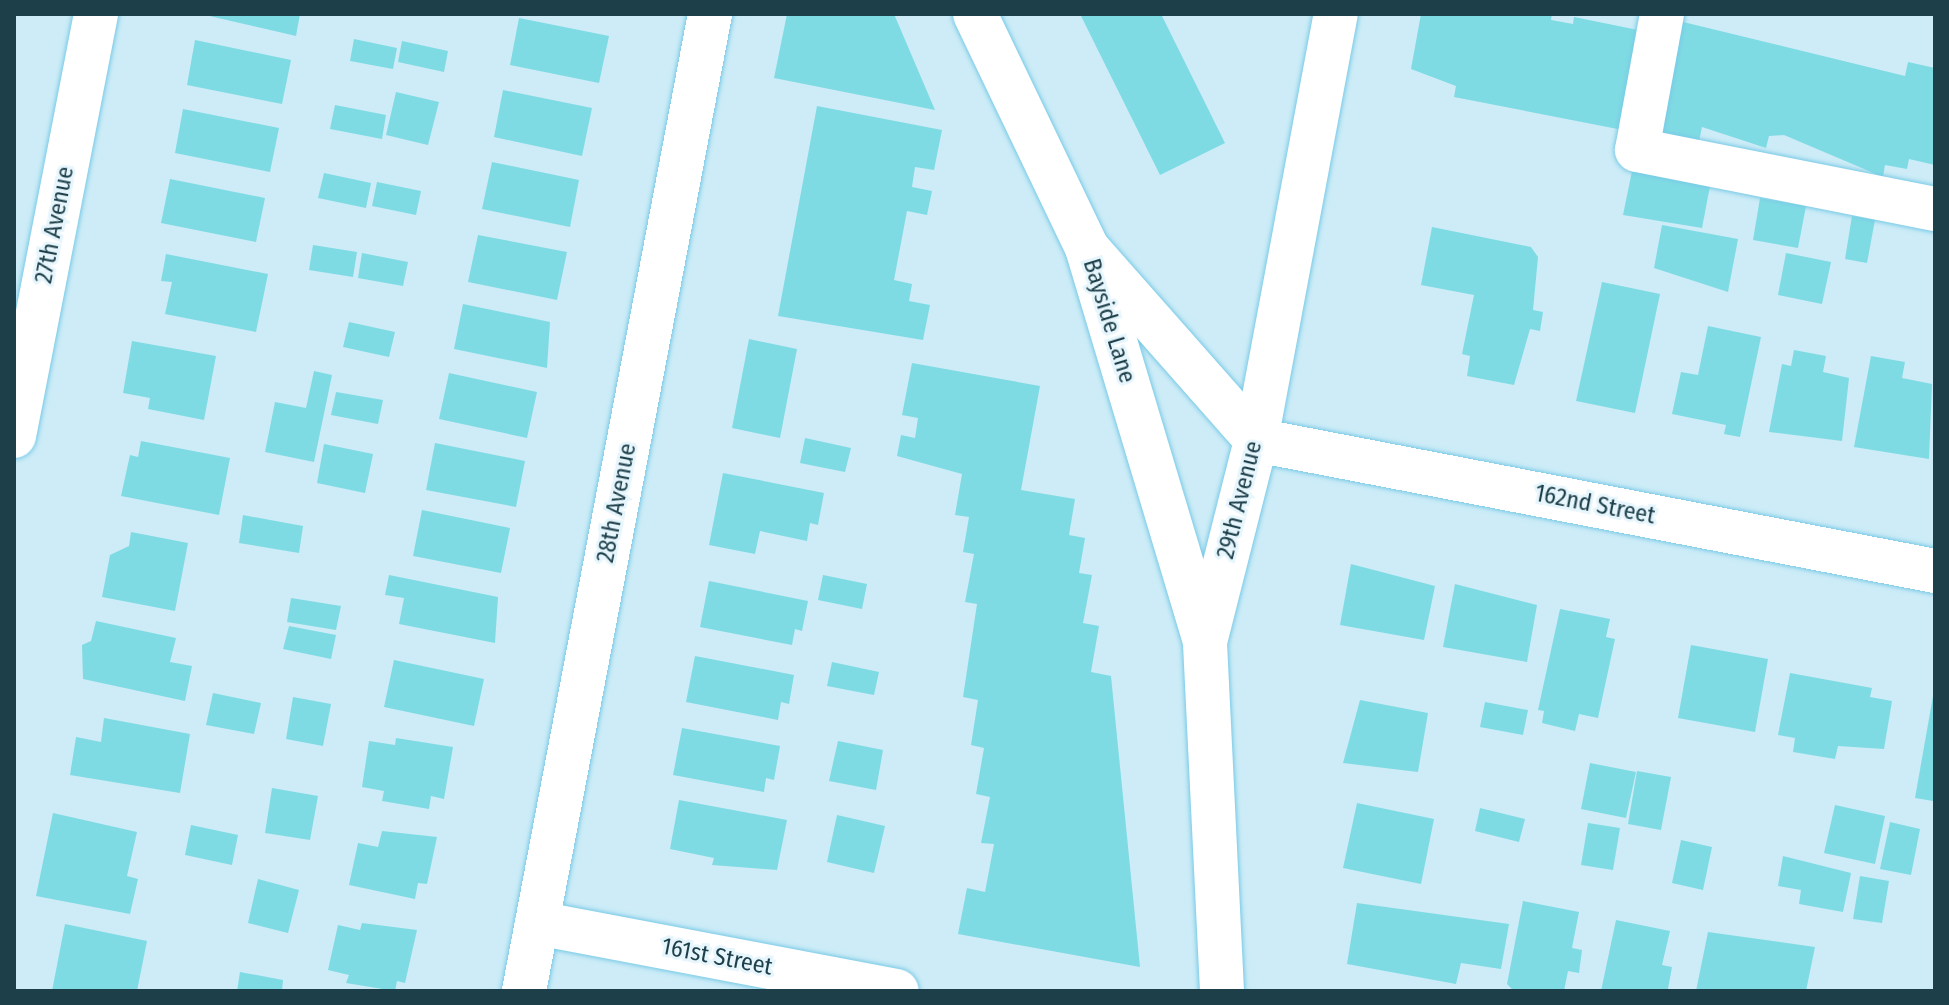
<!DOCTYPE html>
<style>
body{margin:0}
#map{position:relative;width:1949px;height:1005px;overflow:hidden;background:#cdecf7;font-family:"Fira Sans Condensed",sans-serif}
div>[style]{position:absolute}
.building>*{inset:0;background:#7fdbe3}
.roads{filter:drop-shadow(0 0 2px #79cae6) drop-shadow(0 0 2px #79cae6)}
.minor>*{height:44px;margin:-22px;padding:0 22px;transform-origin:22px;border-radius:22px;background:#fff}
span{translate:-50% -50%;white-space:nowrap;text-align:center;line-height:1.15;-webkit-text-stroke:6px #e7f6fc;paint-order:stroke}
.street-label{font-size:24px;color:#1d3f4a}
.frame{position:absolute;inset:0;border:16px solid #1d3f4a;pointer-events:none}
</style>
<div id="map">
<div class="building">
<div style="clip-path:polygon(201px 14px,300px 14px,296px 36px)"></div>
<div style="clip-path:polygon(787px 14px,894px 14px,935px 110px,774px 78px)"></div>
<div style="clip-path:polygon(1080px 14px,1161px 14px,1225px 143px,1160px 175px)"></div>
<div style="clip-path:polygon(1421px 14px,1552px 14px,1551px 20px,1573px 24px,1574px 17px,1643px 31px,1633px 132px,1454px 97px,1456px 86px,1411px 69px)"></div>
<div style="clip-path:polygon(519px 18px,609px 36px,599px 83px,510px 65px)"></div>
<div style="clip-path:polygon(1675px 20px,1905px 76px,1908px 62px,1935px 68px,1935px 165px,1909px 159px,1907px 169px,1885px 165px,1883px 177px,1784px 135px,1769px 136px,1766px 148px,1702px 127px,1699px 141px,1658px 131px)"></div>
<div style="clip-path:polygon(354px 39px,397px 48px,393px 69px,350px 61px)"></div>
<div style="clip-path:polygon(195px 40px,291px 60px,282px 104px,187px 85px)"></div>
<div style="clip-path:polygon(402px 41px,448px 51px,444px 72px,398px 62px)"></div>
<div style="clip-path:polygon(503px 90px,592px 108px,582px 156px,494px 137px)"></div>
<div style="clip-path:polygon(396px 92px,439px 102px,428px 145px,386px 135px)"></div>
<div style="clip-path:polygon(335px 105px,386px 115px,382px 139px,330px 129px)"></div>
<div style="clip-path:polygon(817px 106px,942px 130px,934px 170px,915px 167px,912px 187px,932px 191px,927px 215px,907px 211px,894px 280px,912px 284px,909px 301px,930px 305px,923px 340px,778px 316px)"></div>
<div style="clip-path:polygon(183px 109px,279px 128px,270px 172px,175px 153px)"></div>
<div style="clip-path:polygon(492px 162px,579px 180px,570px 227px,482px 209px)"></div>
<div style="clip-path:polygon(1632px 171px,1710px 186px,1702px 228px,1623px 215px)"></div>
<div style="clip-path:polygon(324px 173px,371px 183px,366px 208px,318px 198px)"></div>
<div style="clip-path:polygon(170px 179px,265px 198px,256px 242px,161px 223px)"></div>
<div style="clip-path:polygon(377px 182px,421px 191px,416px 215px,372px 206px)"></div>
<div style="clip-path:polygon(1760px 198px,1806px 206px,1798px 248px,1753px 240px)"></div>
<div style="clip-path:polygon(1852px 216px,1875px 220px,1867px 263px,1845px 259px)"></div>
<div style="clip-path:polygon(1662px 225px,1738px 239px,1728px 292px,1654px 268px)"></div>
<div style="clip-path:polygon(1432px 227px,1531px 247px,1538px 257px,1533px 310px,1543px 312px,1540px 331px,1530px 329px,1514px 385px,1467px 376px,1470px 356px,1462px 354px,1474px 295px,1421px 285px)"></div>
<div style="clip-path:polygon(478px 235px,567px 252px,557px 300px,468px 282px)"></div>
<div style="clip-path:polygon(313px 245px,357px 252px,353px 277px,309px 270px)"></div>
<div style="clip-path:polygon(362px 253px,408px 262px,403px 286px,358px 278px)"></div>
<div style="clip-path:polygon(1786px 253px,1831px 262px,1822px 304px,1778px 295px)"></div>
<div style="clip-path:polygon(166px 254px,268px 274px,256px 332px,165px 314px,172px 282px,161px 281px)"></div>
<div style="clip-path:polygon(1602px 282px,1660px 294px,1635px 413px,1576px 401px)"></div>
<div style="clip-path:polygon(463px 304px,550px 322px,547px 368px,454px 349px)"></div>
<div style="clip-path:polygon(349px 322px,395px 332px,389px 357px,343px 347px)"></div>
<div style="clip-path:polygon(1708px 326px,1761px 337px,1740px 437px,1724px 434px,1726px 425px,1672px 414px,1681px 372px,1698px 375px)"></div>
<div style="clip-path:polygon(749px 339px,797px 349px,780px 438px,732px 428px)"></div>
<div style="clip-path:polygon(132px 341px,216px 356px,204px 420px,148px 409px,150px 398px,123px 393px)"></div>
<div style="clip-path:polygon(1794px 350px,1826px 356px,1823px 372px,1849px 378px,1842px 441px,1769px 432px,1782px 364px,1791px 366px)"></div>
<div style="clip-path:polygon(1871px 356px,1905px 362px,1902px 378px,1932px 384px,1929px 459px,1854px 447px)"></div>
<div style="clip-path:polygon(912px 363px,1040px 386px,1021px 490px,1075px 499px,1069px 535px,1085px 538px,1079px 573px,1092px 575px,1083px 623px,1099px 626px,1091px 672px,1111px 676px,1140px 967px,958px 934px,967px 888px,985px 892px,994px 844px,981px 843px,990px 797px,976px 794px,984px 748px,971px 745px,978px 700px,963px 697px,977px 604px,965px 602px,974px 554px,963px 552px,969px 517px,955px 515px,962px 474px,897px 456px,901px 435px,915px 438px,918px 418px,902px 415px)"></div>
<div style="clip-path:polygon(314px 371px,332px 375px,314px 462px,265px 452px,275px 402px,306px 408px)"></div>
<div style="clip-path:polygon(449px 373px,537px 392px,527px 438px,439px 419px)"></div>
<div style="clip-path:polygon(336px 392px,383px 400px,378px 424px,331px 415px)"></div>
<div style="clip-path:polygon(805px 438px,851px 448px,845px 472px,800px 463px)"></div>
<div style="clip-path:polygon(141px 441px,230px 458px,219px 515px,121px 496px,130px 455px,138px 457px)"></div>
<div style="clip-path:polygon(435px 443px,525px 461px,516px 507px,426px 490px)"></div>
<div style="clip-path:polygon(324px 444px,373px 454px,365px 493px,317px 483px)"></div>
<div style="clip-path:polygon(723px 473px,824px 493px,818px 525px,810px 523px,807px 541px,760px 531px,755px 554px,709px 545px)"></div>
<div style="clip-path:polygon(422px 510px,510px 528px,501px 573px,413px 556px)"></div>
<div style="clip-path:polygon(243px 515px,303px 526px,299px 553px,239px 543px)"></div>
<div style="clip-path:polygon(131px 532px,188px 543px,175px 611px,102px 597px,110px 555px,129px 546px)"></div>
<div style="clip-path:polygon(1351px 564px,1435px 586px,1424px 640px,1340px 625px)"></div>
<div style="clip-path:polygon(389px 575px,498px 597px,495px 643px,399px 624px,404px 598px,385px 595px)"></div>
<div style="clip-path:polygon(823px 575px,867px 584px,862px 609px,818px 600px)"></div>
<div style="clip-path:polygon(709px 581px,808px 601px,802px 631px,795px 629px,792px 645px,700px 627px)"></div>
<div style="clip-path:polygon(1455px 584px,1537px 605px,1527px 662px,1443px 647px)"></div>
<div style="clip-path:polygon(291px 598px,341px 606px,336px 630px,287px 622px)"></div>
<div style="clip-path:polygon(1560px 609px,1610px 619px,1606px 637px,1615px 639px,1598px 718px,1579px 714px,1575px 731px,1542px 723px,1544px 711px,1538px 710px)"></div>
<div style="clip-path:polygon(96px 621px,176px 638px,170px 662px,192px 666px,185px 701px,83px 679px,82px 645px,91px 641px)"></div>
<div style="clip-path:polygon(289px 626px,336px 635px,331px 659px,283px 649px)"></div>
<div style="clip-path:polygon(1691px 645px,1768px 659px,1755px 732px,1678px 718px)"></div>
<div style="clip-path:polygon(695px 656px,794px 675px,789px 704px,781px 702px,778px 720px,686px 702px)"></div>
<div style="clip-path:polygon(394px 660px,484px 679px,474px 726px,384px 707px)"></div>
<div style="clip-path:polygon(832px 662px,879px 672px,874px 695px,827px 686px)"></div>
<div style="clip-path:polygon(1790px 673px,1872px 688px,1870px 697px,1892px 701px,1884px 749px,1838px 746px,1835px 759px,1793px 752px,1795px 738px,1778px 735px)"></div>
<div style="clip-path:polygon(213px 693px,261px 703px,254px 734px,206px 725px)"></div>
<div style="clip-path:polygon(1933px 696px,1935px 791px,1933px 801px,1915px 798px)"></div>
<div style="clip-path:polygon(293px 697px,331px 704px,323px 746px,286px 739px)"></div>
<div style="clip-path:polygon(1360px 700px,1428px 713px,1418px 772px,1343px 763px)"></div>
<div style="clip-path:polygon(1485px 702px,1528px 710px,1523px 735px,1480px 727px)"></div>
<div style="clip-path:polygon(104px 718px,190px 734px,180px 793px,70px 775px,76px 737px,101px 742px)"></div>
<div style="clip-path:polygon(682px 728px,780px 746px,774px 780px,766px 778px,764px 792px,673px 775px)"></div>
<div style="clip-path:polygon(396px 738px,453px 747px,444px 799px,431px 796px,429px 809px,382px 801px,384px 791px,362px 787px,369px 741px,395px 745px)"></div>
<div style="clip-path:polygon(838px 741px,883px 750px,876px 790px,829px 781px)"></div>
<div style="clip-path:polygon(1590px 763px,1636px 772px,1626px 818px,1581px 809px)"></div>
<div style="clip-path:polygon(1637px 771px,1671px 777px,1661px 830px,1628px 824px)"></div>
<div style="clip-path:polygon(272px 788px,318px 796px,310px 840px,265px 833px)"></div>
<div style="clip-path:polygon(679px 800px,787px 820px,777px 870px,712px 865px,714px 858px,670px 849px)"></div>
<div style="clip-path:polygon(1357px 803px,1434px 819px,1421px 884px,1343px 868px)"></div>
<div style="clip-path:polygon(1835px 805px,1885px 816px,1875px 864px,1824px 853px)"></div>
<div style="clip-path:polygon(1480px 808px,1525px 819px,1519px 842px,1475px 831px)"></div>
<div style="clip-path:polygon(53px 813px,137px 832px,127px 876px,138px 879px,130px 914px,36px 896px)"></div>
<div style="clip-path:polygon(837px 815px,885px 826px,874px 873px,827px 862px)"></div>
<div style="clip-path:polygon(1890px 822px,1920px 829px,1911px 875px,1880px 869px)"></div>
<div style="clip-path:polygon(1588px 823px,1620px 828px,1613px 870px,1581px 865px)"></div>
<div style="clip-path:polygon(191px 825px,238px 835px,232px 865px,185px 855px)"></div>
<div style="clip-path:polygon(382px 831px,437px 837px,427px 884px,418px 883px,415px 899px,349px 885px,358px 843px,378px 847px)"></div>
<div style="clip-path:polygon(1681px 840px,1712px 847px,1703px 890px,1672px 883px)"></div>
<div style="clip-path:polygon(1783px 856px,1851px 873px,1843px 912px,1799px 904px,1801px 890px,1778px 886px)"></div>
<div style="clip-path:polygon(1860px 876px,1889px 881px,1882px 923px,1853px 919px)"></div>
<div style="clip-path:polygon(258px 879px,299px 890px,288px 933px,248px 923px)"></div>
<div style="clip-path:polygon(1523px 901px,1579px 912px,1572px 948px,1582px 950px,1579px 973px,1568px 971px,1564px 991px,1514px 991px,1507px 984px)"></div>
<div style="clip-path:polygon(1357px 903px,1509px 924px,1501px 969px,1461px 963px,1456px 984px,1347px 964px)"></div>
<div style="clip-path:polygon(1616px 920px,1670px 931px,1662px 965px,1672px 967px,1668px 989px,1601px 991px)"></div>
<div style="clip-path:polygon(362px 923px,417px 930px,405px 983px,397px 981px,395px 991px,346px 983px,349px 975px,328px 970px,338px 925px,360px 930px)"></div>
<div style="clip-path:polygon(65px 924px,147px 941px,137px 991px,52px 991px)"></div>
<div style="clip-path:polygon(1708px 932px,1815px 947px,1806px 991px,1696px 991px)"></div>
<div style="clip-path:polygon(240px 972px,283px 980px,282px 991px,237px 991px)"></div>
</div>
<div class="roads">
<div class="minor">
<div style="left:975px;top:14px;width:259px;rotate:64.4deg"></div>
<div style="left:1087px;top:248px;width:411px;rotate:73.3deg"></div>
<div style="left:1662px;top:14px;width:138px;rotate:100.4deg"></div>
<div style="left:1637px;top:150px;width:304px;rotate:11.2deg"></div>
<div style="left:1087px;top:248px;width:256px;rotate:48.6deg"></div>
<div style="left:1256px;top:440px;width:692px;rotate:10.92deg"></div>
<div style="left:14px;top:436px;width:430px;rotate:-79deg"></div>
<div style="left:537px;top:923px;width:366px;rotate:10.7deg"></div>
<div style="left:524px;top:991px;width:995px;rotate:-79.22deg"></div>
<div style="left:1222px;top:991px;width:349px;rotate:-92.8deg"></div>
<div style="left:1205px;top:642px;width:208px;rotate:-75.8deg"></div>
<div style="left:1256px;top:440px;width:433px;rotate:-79.4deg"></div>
</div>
</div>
<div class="street-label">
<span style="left:55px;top:225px;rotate:-79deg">27th Avenue</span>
<span style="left:1109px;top:321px;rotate:73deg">Bayside Lane</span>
<span style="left:1240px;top:500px;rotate:-76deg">29th Avenue</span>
<span style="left:617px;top:503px;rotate:-79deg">28th Avenue</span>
<span style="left:1595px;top:505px;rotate:11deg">162nd Street</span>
<span style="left:717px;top:957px;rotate:11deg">161st Street</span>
</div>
<div class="frame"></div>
</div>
